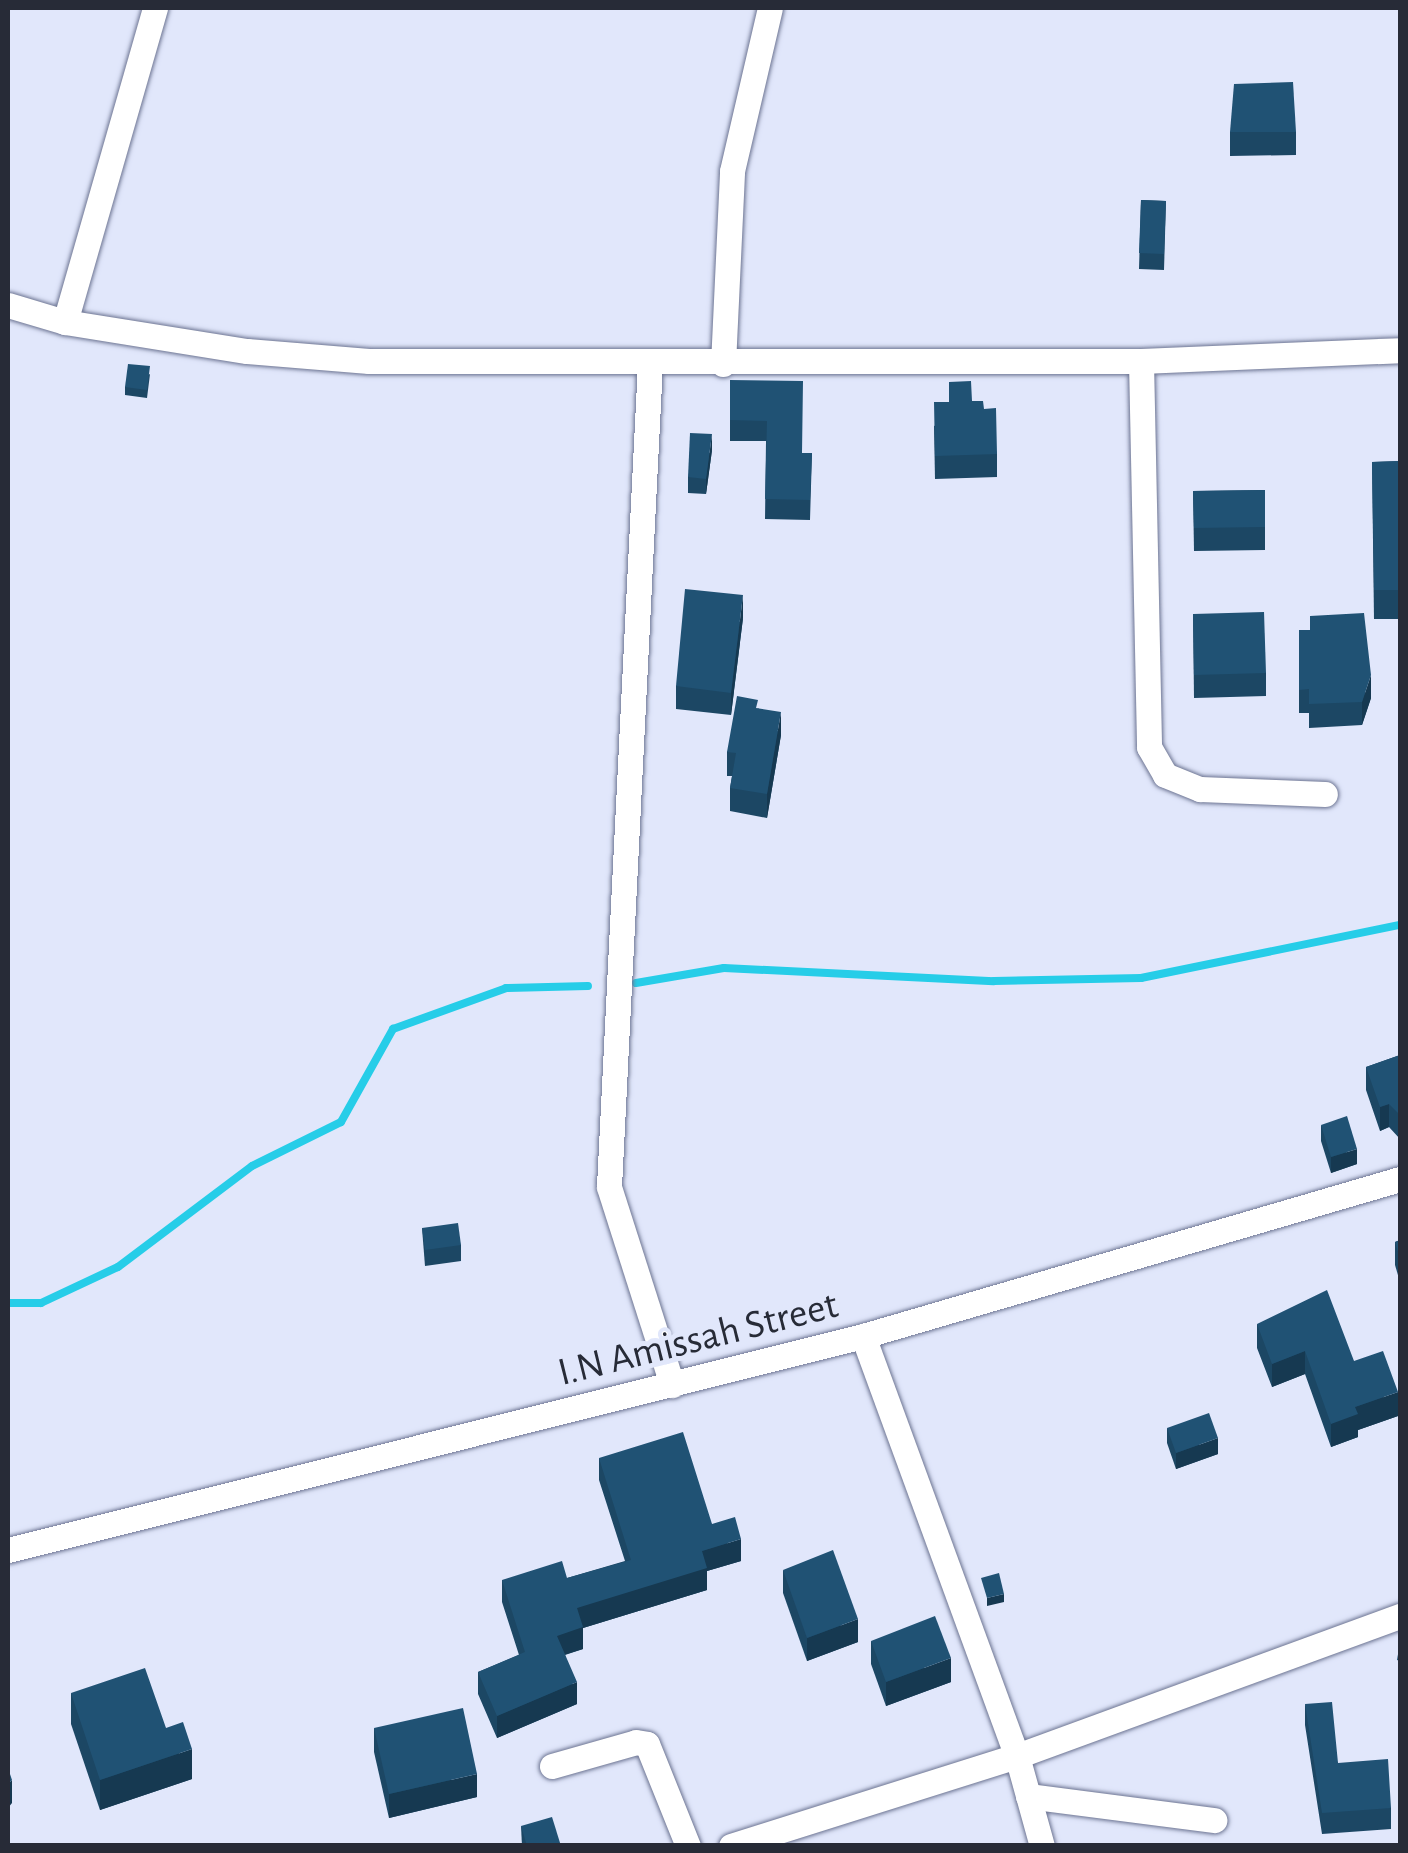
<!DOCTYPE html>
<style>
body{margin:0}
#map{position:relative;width:1408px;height:1853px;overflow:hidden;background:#e1e7fb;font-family:"Alegreya Sans",sans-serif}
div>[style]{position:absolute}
.stream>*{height:8px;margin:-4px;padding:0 4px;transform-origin:4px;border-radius:4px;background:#26cde8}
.roads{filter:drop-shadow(0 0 2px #6c7492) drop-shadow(0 0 2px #6c7492)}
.minor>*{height:25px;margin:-12.5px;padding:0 12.5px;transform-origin:12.5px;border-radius:12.5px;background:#fff}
.wall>*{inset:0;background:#1c4764}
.shaded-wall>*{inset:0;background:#163951}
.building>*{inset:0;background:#205274}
span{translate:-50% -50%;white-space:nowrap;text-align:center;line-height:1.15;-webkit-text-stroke:10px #e1e7fb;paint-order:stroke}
.street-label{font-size:40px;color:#272b37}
.frame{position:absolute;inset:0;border:10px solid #272b37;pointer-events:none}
</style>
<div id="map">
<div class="stream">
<div style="left:636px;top:983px;width:89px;rotate:-9.7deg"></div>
<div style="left:724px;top:968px;width:270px;rotate:2.8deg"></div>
<div style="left:994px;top:981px;width:147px;rotate:-1.2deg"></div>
<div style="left:1141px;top:978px;width:264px;rotate:-11.6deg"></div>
<div style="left:8px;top:1303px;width:33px"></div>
<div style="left:41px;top:1303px;width:85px;rotate:-25.1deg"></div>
<div style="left:118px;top:1267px;width:168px;rotate:-37deg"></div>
<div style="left:252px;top:1166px;width:99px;rotate:-26.3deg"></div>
<div style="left:341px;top:1122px;width:107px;rotate:-60.8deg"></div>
<div style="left:393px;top:1029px;width:120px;rotate:-19.9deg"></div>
<div style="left:506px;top:988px;width:82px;rotate:-1.4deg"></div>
</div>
<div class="roads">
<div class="minor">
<div style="left:8px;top:305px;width:59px;rotate:16.6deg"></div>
<div style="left:65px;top:322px;width:184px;rotate:9.1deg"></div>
<div style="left:247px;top:351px;width:122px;rotate:4.7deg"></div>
<div style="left:369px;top:361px;width:772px"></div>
<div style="left:1141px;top:361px;width:259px;rotate:-2.4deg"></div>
<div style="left:65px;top:322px;width:327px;rotate:-74deg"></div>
<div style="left:1141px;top:361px;width:386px;rotate:88.8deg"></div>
<div style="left:1149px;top:747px;width:32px;rotate:60deg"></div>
<div style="left:1165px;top:775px;width:38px;rotate:22deg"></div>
<div style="left:1200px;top:789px;width:125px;rotate:2.3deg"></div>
<div style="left:650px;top:363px;width:825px;rotate:92.85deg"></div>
<div style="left:609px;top:1187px;width:208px;rotate:72.3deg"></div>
<div style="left:723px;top:364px;width:193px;rotate:-87.3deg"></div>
<div style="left:732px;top:171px;width:167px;rotate:-76.9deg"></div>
<div style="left:863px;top:1336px;width:447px;rotate:69.9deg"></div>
<div style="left:1017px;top:1756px;width:93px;rotate:74.5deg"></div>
<div style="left:8px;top:1550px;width:881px;rotate:-14.05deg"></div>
<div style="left:863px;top:1336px;width:559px;rotate:-16.3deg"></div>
<div style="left:552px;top:1766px;width:87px;rotate:-15.9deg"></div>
<div style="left:636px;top:1742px;width:11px;rotate:10deg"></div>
<div style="left:647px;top:1744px;width:110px;rotate:68.1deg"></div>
<div style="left:1028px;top:1796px;width:188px;rotate:7.4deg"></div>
<div style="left:731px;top:1846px;width:300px;rotate:-17.5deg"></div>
<div style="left:1017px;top:1756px;width:408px;rotate:-20.1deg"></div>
</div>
</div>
<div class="wall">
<div style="clip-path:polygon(1230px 132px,1296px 132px,1296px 155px,1230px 156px)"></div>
<div style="clip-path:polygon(1141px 200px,1166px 201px,1164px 270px,1139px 269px)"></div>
<div style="clip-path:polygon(150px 374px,147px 398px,125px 395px,125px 387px)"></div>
<div style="clip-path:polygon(730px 380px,802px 453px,812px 453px,810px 520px,765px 519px,766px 441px,730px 441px)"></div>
<div style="clip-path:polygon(984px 409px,997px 454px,997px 477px,935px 479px,934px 426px)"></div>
<div style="clip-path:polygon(712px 450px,706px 494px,688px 493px,688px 477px)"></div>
<div style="clip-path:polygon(1400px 461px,1400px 619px,1374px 619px,1372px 462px)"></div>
<div style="clip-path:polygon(1265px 490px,1265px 550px,1194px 551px,1193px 491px)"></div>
<div style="clip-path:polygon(1193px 614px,1266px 673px,1266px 696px,1194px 698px)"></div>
<div style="clip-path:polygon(743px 618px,731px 715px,676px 709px,676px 686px)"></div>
<div style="clip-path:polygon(1299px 630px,1371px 698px,1362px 725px,1309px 728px,1309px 713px,1299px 713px)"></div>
<div style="clip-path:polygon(758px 708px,781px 735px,767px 818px,730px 811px,730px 788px,732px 776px,727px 776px,727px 752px)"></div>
<div style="clip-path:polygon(1400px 1055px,1400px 1139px,1389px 1127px,1380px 1131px,1366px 1090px,1366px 1067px)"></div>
<div style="clip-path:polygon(1321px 1125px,1357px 1164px,1331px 1173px,1321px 1141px)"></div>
<div style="clip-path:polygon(422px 1228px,461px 1245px,461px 1261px,425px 1266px)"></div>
<div style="clip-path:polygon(1400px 1240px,1400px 1282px,1395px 1265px,1395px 1242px)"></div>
<div style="clip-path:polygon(1257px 1324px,1354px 1361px,1398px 1416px,1358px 1430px,1358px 1437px,1331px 1447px,1305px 1374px,1272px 1387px,1257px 1348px)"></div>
<div style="clip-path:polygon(1167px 1428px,1218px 1454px,1176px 1469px,1167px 1443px)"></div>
<div style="clip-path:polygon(599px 1458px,712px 1524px,741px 1561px,707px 1571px,707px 1590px,583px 1628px,583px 1649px,565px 1655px,577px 1704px,497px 1738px,478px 1694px,478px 1672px,519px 1655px,502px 1602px,502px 1580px,567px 1578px,625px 1561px,599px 1480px)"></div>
<div style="clip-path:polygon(783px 1570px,858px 1642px,807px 1661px,783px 1593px)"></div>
<div style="clip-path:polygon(871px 1641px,951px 1682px,886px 1706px,871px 1664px)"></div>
<div style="clip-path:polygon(71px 1693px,166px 1728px,192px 1779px,100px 1810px,71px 1724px)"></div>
<div style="clip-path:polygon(1305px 1704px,1338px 1763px,1391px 1808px,1391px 1829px,1322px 1834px,1305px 1725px)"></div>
<div style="clip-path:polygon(374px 1728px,477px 1797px,389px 1818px,374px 1752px)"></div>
<div style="clip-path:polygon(521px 1826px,561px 1846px,522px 1846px)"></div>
</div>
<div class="shaded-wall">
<div style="clip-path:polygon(712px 434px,712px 450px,706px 494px,706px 479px)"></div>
<div style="clip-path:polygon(743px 595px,743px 618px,731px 715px,731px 693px)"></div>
<div style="clip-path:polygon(1371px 675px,1371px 698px,1362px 725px,1362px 702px)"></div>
<div style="clip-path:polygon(781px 712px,781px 735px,767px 818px,767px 794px)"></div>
<div style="clip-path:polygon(1389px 1104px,1389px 1127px,1380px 1131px,1380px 1107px)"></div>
<div style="clip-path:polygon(1357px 1149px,1357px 1164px,1331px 1173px,1331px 1157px)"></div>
<div style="clip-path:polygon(1305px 1351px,1305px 1374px,1272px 1387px,1272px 1364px)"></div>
<div style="clip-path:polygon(1398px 1392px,1398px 1416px,1358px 1430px,1358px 1437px,1331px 1447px,1331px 1424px,1355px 1407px)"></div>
<div style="clip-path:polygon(1218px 1438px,1218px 1454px,1176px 1469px,1176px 1453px)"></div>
<div style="clip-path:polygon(741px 1539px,741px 1561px,707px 1571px,707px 1590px,583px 1628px,583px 1649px,557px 1657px,557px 1636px,577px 1608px,702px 1551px)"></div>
<div style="clip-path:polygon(1004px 1594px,1004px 1602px,987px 1606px,987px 1598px)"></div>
<div style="clip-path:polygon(858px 1619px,858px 1642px,807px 1661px,807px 1638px)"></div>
<div style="clip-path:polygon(951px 1658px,951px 1682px,886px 1706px,886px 1682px)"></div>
<div style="clip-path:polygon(577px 1682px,577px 1704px,497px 1738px,497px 1716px)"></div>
<div style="clip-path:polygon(192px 1749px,192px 1779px,100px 1810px,100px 1780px)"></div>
<div style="clip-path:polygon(477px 1774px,477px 1797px,389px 1818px,389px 1794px)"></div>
<div style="clip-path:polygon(12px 1780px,12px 1803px,8px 1808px,8px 1784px)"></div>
</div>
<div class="building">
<div style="clip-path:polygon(1293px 82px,1296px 132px,1230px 132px,1234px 84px)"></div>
<div style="clip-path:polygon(1141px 200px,1166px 201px,1164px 254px,1139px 253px)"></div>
<div style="clip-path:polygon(128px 364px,150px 366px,147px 390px,125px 387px)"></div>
<div style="clip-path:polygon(730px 380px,803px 381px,802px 453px,812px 453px,810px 500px,765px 499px,767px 421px,730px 420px)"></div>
<div style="clip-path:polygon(971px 381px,972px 401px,983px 401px,984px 409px,996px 408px,997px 454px,935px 456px,934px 402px,949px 402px,949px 382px)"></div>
<div style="clip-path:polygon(690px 433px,712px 434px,706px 479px,688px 477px)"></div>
<div style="clip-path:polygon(1400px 461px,1400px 590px,1374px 590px,1372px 462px)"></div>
<div style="clip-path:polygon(1265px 490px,1265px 527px,1194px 528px,1193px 491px)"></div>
<div style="clip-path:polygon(685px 589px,743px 595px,731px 693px,676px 686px)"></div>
<div style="clip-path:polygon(1264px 612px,1266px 673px,1194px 675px,1193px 614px)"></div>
<div style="clip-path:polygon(1364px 613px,1371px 675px,1362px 702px,1309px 704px,1309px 689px,1299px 690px,1299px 630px,1310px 630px,1310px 616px)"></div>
<div style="clip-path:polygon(737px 696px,758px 700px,756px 708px,781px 712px,767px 794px,730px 788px,736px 753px,727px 752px)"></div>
<div style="clip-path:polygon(1400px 1055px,1400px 1115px,1389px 1104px,1380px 1107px,1366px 1067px)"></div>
<div style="clip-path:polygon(1347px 1116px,1357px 1149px,1331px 1157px,1321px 1125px)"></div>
<div style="clip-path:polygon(458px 1223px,461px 1245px,425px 1250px,422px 1228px)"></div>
<div style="clip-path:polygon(1400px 1240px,1400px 1258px,1395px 1242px)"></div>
<div style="clip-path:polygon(1327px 1290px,1354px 1361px,1383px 1351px,1398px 1392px,1355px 1407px,1358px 1414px,1331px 1424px,1305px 1351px,1272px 1364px,1257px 1324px)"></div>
<div style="clip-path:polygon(1209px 1413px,1218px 1438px,1176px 1453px,1167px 1428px)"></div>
<div style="clip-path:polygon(683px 1432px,712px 1524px,735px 1517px,741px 1539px,702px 1551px,707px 1568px,577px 1608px,583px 1627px,557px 1636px,577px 1682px,497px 1716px,478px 1672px,525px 1652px,502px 1580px,562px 1561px,567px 1578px,631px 1560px,599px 1458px)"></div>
<div style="clip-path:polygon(833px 1550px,858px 1619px,807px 1638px,783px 1570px)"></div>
<div style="clip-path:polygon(999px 1573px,1004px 1594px,987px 1598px,981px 1578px)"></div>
<div style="clip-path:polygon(935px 1616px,951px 1658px,886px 1682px,871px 1641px)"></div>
<div style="clip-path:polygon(1400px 1643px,1400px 1661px,1397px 1660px)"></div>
<div style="clip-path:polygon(145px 1668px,166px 1728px,183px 1722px,192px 1749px,100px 1780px,71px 1693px)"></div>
<div style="clip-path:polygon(1332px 1702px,1338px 1763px,1388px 1759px,1391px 1808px,1322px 1813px,1305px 1704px)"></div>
<div style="clip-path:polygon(463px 1708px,477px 1774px,389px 1794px,374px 1728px)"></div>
<div style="clip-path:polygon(8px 1768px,12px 1780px,8px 1784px)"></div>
<div style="clip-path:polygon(552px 1817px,561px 1846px,527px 1846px,521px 1826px)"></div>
</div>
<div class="street-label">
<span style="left:698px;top:1339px;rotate:-14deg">I.N Amissah Street</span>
</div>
<div class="frame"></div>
</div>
